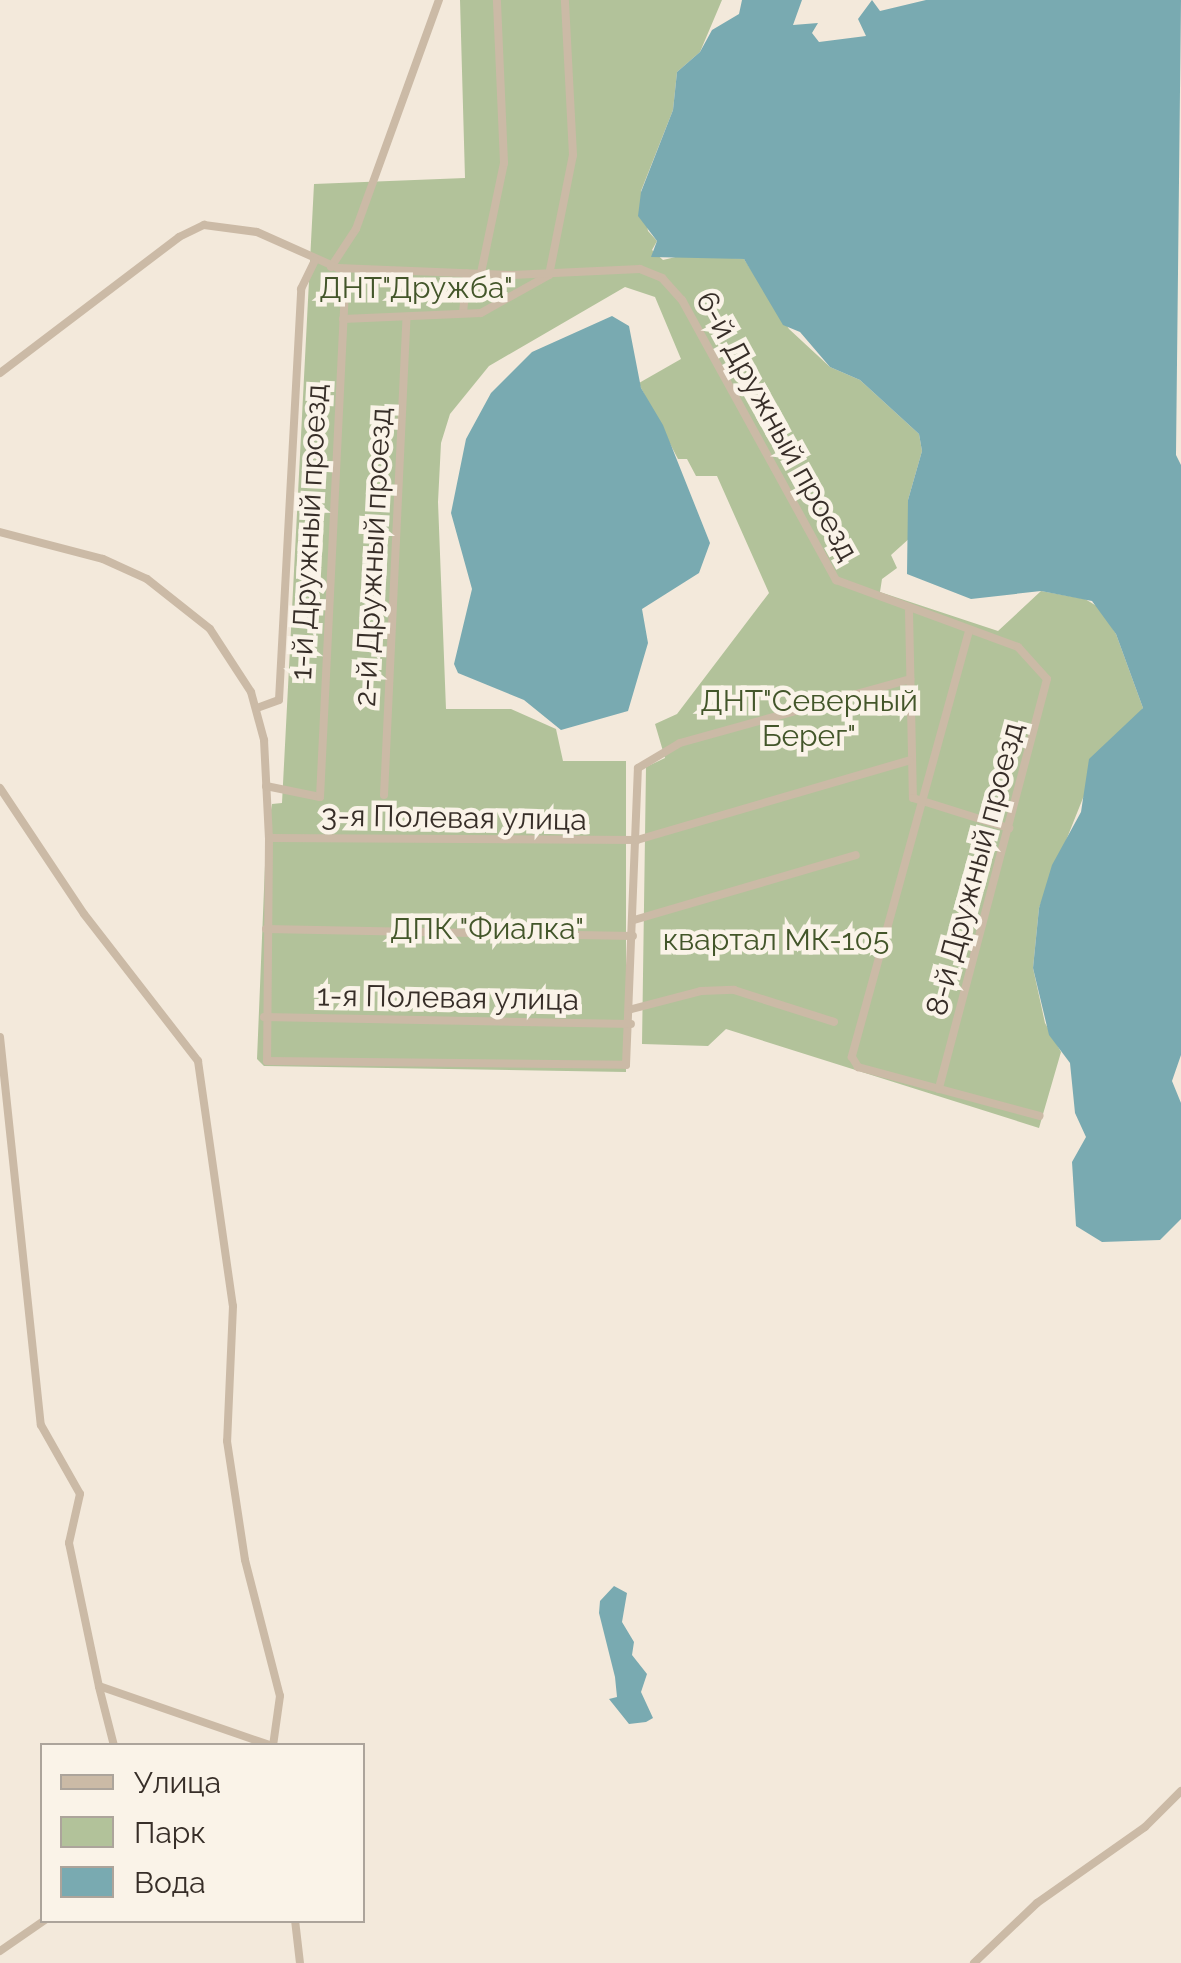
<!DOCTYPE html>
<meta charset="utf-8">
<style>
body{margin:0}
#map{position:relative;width:1181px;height:1963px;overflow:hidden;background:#f3e9db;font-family:Raleway,sans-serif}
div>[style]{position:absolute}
.green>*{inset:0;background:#b2c29a}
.water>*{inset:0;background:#79aab1}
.street>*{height:8px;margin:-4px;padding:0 4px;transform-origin:4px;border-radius:4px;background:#cbbaa6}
span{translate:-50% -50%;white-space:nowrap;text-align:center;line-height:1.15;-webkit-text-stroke:9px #faf3e8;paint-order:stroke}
.park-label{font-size:30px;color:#43562a}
.street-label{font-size:30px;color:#372e28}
.legend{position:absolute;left:40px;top:1743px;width:325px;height:180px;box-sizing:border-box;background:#faf3e8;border:2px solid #aca49b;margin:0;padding:12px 18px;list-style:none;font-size:30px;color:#372e28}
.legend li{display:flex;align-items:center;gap:20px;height:50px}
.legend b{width:50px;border:2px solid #aca49b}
</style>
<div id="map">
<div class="green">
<div style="clip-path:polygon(460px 0,722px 0,700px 52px,677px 72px,673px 110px,641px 191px,648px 231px,657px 241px,652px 250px,663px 260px,688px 254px,744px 259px,789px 329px,830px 367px,860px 380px,919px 434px,922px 451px,908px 500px,911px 537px,891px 555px,897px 568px,882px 579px,880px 592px,998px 631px,1041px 591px,1085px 599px,1100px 608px,1116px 634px,1143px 708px,1083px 798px,1039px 908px,1033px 968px,1045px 1023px,1061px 1052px,1039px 1128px,726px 1029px,708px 1046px,642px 1044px,646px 767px,665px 758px,655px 724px,677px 714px,769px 593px,717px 476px,696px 476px,687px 459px,678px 459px,641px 388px,639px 383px,681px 359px,655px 297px,625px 287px,489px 366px,450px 414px,441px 443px,438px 502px,446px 709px,511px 709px,556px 729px,563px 761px,626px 761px,626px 1072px,264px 1066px,257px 1059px,266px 841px,272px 804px,282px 803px,314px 184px,465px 178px)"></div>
</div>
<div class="water">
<div style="clip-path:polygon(742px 0,802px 0,793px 25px,818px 23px,812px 33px,819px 42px,866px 36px,858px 19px,872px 0,880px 11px,926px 0,1181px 0,1176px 455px,1181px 465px,1181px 1055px,1172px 1081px,1181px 1103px,1181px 1219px,1160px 1240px,1102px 1242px,1076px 1226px,1072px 1162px,1086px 1137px,1075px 1113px,1070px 1063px,1049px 1035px,1033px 968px,1039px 908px,1052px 865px,1081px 812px,1089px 759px,1143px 708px,1116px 634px,1092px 601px,1041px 591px,971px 599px,907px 574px,908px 500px,922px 451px,919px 434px,860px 380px,830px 367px,800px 332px,783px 325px,744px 259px,651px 257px,657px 241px,638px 216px,641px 192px,673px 110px,677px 72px,700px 52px,712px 30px,739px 14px)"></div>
<div style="clip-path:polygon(612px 316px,629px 326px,641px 388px,663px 425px,710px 543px,699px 573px,642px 609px,648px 643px,628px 711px,561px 730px,524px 700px,458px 673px,454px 664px,472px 589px,451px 513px,466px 439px,491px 393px,532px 352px)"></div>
<div style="clip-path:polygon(614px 1586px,627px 1593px,622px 1622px,634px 1642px,632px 1655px,647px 1674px,641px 1692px,653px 1718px,646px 1722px,629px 1724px,609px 1699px,617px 1697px,615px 1677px,599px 1613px,600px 1601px)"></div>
</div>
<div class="street">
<div style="left:331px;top:267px;width:45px;rotate:-56.7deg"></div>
<div style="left:356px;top:229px;width:244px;rotate:-70.1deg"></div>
<div style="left:481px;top:273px;width:112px;rotate:-78.2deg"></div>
<div style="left:504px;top:163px;width:163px;rotate:-92.5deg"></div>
<div style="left:463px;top:313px;width:40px;rotate:-84.3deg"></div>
<div style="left:343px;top:319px;width:138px;rotate:-2.5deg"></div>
<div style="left:481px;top:313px;width:78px;rotate:-29.2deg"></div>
<div style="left:549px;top:275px;width:122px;rotate:-78.7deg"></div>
<div style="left:573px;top:155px;width:155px;rotate:-93deg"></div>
<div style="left:0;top:373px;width:225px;rotate:-37.2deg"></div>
<div style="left:179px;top:237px;width:28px;rotate:-26deg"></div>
<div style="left:204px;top:225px;width:53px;rotate:7.5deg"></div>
<div style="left:257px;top:232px;width:89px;rotate:24deg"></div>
<div style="left:338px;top:268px;width:174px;rotate:2.3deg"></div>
<div style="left:512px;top:275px;width:128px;rotate:-2.7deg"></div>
<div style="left:640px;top:269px;width:24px;rotate:22deg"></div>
<div style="left:662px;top:278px;width:30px;rotate:48deg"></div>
<div style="left:682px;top:300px;width:320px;rotate:61.2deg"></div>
<div style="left:836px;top:580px;width:194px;rotate:20.2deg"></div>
<div style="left:1018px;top:647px;width:43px;rotate:47.8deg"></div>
<div style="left:1047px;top:679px;width:424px;rotate:104.8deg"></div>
<div style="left:0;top:532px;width:106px;rotate:14.7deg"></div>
<div style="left:103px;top:559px;width:48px;rotate:24.4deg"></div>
<div style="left:147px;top:579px;width:80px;rotate:38.4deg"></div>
<div style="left:210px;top:629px;width:75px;rotate:56.9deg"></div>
<div style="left:251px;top:692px;width:50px;rotate:74.8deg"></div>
<div style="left:264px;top:740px;width:98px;rotate:87.1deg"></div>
<div style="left:269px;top:838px;width:223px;rotate:90.5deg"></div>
<div style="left:267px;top:1061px;width:359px;rotate:0.6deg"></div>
<div style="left:626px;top:1065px;width:297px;rotate:-87.7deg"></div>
<div style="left:638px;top:768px;width:49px;rotate:-30.8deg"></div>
<div style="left:680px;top:743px;width:239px;rotate:-15.5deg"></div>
<div style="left:909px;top:611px;width:187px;rotate:88.8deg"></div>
<div style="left:913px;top:798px;width:101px;rotate:17.4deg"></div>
<div style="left:969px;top:631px;width:442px;rotate:105.4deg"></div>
<div style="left:852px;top:1057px;width:12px;rotate:59deg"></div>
<div style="left:858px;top:1067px;width:188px;rotate:15.1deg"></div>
<div style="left:257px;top:708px;width:23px;rotate:-20deg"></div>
<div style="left:279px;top:700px;width:412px;rotate:-86.9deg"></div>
<div style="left:301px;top:289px;width:32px;rotate:-64deg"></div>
<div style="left:266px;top:786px;width:55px;rotate:11.5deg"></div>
<div style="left:320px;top:797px;width:529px;rotate:-87.18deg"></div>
<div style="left:0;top:788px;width:151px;rotate:56.3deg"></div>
<div style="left:84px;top:914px;width:186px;rotate:52.2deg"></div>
<div style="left:198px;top:1061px;width:247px;rotate:81.9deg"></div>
<div style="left:233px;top:1306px;width:135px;rotate:92.5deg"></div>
<div style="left:227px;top:1441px;width:120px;rotate:81.4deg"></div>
<div style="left:245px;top:1560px;width:140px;rotate:75.6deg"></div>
<div style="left:280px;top:1696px;width:50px;rotate:98deg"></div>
<div style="left:384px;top:795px;width:475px;rotate:-87.3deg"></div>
<div style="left:269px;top:838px;width:368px;rotate:0.3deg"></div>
<div style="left:637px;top:840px;width:284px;rotate:-16.3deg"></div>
<div style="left:634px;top:920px;width:231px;rotate:-16.3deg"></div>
<div style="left:266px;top:929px;width:367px;rotate:1.1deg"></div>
<div style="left:632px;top:1009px;width:71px;rotate:-14.6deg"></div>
<div style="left:701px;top:991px;width:33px;rotate:-2deg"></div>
<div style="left:734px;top:990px;width:105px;rotate:17.7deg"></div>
<div style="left:264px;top:1017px;width:367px;rotate:1.1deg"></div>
<div style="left:0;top:1037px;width:390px;rotate:84deg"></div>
<div style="left:41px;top:1425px;width:79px;rotate:60.5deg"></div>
<div style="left:80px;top:1494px;width:50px;rotate:102.7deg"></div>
<div style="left:69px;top:1543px;width:146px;rotate:78.2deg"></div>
<div style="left:99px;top:1686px;width:183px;rotate:19.1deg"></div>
<div style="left:99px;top:1687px;width:61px;rotate:75.7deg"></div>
<div style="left:295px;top:1920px;width:43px;rotate:83.4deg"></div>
<div style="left:0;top:1951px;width:55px;rotate:-34.6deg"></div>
<div style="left:974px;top:1963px;width:87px;rotate:-43.6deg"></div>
<div style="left:1037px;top:1903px;width:132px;rotate:-35.1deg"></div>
<div style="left:1145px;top:1827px;width:51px;rotate:-45deg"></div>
</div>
<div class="park-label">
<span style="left:416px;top:288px">ДНТ"Дружба"</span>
<span style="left:809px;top:718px">ДНТ"Северный<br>Берег"</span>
<span style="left:487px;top:929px">ДПК "Фиалка"</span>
<span style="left:776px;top:940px">квартал МК-105</span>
</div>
<div class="street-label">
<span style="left:777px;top:426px;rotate:61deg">6-й Дружный проезд</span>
<span style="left:309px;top:532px;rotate:-87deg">1-й Дружный проезд</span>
<span style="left:373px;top:557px;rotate:-87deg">2-й Дружный проезд</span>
<span style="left:454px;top:818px;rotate:1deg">3-я Полевая улица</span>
<span style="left:975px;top:869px;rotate:-75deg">8-й Дружный проезд</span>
<span style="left:448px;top:998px;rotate:1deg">1-я Полевая улица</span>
</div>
<ul class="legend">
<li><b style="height:12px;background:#cbbaa6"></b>Улица</li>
<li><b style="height:28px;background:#b2c29a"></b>Парк</li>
<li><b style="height:28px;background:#79aab1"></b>Вода</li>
</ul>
</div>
